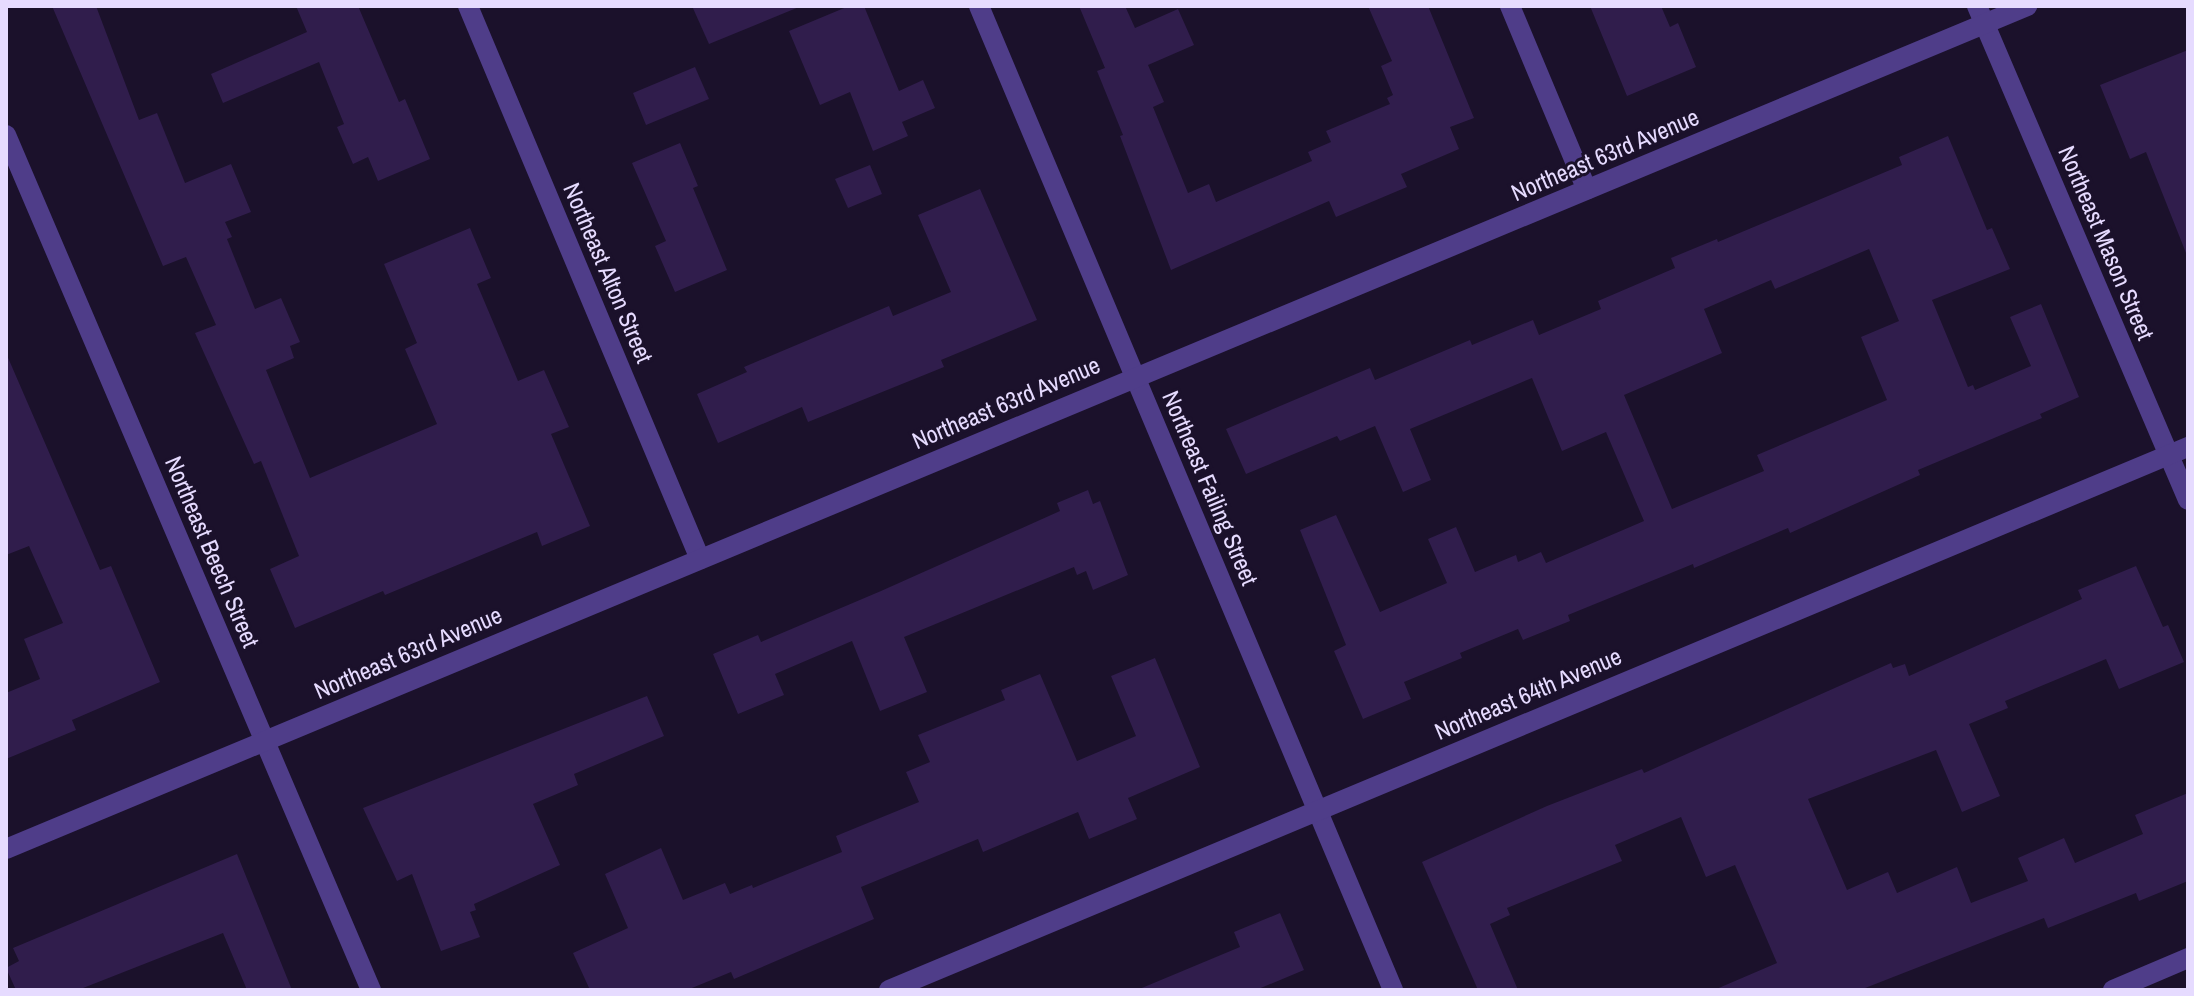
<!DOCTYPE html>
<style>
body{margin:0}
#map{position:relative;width:2194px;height:996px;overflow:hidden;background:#1b112b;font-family:"Archivo Narrow",sans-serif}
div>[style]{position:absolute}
.building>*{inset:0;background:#301d4c}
.minor>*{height:20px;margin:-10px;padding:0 10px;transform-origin:10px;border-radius:10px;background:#4f3d89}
span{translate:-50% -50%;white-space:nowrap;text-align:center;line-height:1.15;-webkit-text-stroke:6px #1b112b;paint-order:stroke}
.street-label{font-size:24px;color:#e6dbff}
.frame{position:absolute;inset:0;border:8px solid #e6dbff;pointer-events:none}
</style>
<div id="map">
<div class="building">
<div style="clip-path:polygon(52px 6px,96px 6px,139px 120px,157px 113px,185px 183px,231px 164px,251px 212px,225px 222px,232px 237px,227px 239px,255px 309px,281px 298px,300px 342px,290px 346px,294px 358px,266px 370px,310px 478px,437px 424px,405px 349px,417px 343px,384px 264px,470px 228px,491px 278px,477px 284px,518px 381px,544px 370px,569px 427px,551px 434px,590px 526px,542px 546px,537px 532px,385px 595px,383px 591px,295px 628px,270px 569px,299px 556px,261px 461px,254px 464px,195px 333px,216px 325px,186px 257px,163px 266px)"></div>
<div style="clip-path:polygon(296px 6px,358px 6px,399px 102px,405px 99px,430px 159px,378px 181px,368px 157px,353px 164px,337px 127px,344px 124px,319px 62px,223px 103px,211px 74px,307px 32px)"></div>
<div style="clip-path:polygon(692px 6px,799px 6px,799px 7px,709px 44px)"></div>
<div style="clip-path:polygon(849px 6px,864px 6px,899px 91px,923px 80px,935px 108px,902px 122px,908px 136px,873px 151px,850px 92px,820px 105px,789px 31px)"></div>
<div style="clip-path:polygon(1079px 6px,1125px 6px,1135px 28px,1178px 9px,1194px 45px,1148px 65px,1164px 102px,1153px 107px,1188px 193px,1209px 184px,1216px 202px,1312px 161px,1308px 152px,1331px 142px,1326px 131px,1390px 104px,1387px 98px,1393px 95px,1381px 66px,1392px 61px,1368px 6px,1428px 6px,1474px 118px,1450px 127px,1459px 149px,1401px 174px,1407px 187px,1336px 217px,1329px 201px,1171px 270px,1120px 136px,1123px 135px,1097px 71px,1105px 68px)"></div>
<div style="clip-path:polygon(1590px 6px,1661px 6px,1670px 27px,1678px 23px,1696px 67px,1627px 96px)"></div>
<div style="clip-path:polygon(2188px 50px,2188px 252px,2186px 253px,2146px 152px,2130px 159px,2100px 85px)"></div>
<div style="clip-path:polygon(695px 67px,709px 99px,646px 125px,633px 93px)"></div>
<div style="clip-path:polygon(evenodd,1948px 136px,1987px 230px,1992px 228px,2010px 269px,1932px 300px,1968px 387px,1973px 385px,1975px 390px,2031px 366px,2010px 317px,2041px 304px,2079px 397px,2040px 414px,2042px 418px,1918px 470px,1920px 475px,1790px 533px,1788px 528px,1694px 568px,1693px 564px,1568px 615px,1570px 621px,1523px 640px,1518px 629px,1460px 653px,1462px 658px,1404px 682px,1411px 699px,1363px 719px,1334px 651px,1346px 645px,1300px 530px,1336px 515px,1380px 612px,1447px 583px,1428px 539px,1456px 527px,1475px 572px,1516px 555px,1518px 562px,1541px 552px,1546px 563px,1644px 521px,1606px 432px,1562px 451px,1532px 378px,1410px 429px,1431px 480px,1403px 492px,1375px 426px,1340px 441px,1337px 436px,1246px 474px,1226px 429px,1370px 368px,1375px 380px,1470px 340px,1472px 345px,1533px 320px,1539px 335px,1601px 309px,1598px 301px,1675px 268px,1671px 258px,1717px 239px,1718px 242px,1902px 165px,1899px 157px,1948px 136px,1869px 249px,1899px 321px,1861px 337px,1887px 400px,1757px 455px,1764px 471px,1672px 509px,1624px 395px,1722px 353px,1704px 309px,1771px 280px,1775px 289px,1869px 249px)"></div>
<div style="clip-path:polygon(680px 143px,698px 186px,693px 188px,727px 270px,675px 292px,655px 246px,666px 241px,632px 163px)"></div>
<div style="clip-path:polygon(870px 165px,882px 194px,848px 208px,835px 179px)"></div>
<div style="clip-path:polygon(980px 189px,1037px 320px,941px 360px,944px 367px,808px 422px,802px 407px,718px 443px,697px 394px,747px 372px,744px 367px,889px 306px,893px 316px,951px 292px,918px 215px)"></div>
<div style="clip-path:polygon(6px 353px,100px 570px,111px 566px,160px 682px,72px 720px,76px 730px,6px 759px,6px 693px,40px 679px,24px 639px,63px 623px,29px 546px,6px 555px)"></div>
<div style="clip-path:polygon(1088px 490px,1093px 504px,1100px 501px,1128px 575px,1093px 590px,1086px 571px,1077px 575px,1074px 567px,904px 637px,927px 692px,880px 711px,852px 641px,775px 674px,784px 695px,738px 714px,713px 654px,758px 635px,761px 642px,881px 591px,1060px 511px,1057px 503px)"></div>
<div style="clip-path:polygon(2136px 566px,2163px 627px,2168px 625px,2184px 662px,2119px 689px,2106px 659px,2005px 701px,2008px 708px,1969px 724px,2000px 796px,1962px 812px,1936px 750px,1808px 799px,1847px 890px,1888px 872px,1897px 893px,1957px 867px,1971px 903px,2028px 881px,2018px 858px,2064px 838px,2075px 863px,2143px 834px,2135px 815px,2188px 793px,2188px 881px,2139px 901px,2136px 893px,2048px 928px,2044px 918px,1860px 990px,1714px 990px,1777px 963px,1735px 865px,1706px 877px,1681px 817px,1615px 845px,1622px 861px,1507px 908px,1510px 915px,1490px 924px,1518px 990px,1478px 990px,1422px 862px,1547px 806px,1642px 769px,1644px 773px,1891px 663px,1893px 668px,1905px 664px,1909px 676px,2082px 599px,2078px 590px)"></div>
<div style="clip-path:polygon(1155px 658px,1200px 767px,1128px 798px,1137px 819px,1089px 839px,1078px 812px,983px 852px,978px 839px,861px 887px,874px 919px,734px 979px,731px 972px,687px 990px,590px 990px,573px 953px,628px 928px,605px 874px,661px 848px,683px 900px,725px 883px,730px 894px,752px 885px,753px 888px,842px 852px,836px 836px,919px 802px,906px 772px,930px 762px,918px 735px,1005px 700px,1001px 690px,1040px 674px,1077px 761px,1136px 736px,1111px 676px)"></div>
<div style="clip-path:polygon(647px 696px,664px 736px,574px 774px,578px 785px,533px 804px,560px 865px,474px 904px,476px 910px,470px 912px,480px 937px,441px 951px,412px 874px,397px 881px,363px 808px)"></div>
<div style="clip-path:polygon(237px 854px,292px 990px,247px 990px,223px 933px,78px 990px,16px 990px,6px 968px,19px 961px,13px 948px)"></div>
<div style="clip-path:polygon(1280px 913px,1304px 970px,1256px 990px,1137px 990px,1240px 947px,1234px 932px)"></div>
</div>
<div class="minor">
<div style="left:468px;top:6px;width:600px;rotate:67.24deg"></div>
<div style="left:979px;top:6px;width:1068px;rotate:67.18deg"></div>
<div style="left:1510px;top:6px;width:199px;rotate:67.3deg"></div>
<div style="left:1977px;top:6px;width:537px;rotate:66.87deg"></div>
<div style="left:6px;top:135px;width:930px;rotate:66.88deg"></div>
<div style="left:6px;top:849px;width:2190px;rotate:-22.64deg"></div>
<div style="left:889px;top:990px;width:1408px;rotate:-22.69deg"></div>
<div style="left:2113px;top:990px;width:82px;rotate:-23.1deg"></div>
</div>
<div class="street-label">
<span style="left:1605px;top:155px;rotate:-23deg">Northeast 63rd Avenue</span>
<span style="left:2106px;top:243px;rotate:67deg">Northeast Mason Street</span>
<span style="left:608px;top:273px;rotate:67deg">Northeast Alton Street</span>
<span style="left:1006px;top:403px;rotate:-23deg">Northeast 63rd Avenue</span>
<span style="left:1210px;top:488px;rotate:67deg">Northeast Failing Street</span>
<span style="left:212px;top:552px;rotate:67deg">Northeast Beech Street</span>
<span style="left:408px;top:653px;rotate:-23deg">Northeast 63rd Avenue</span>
<span style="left:1528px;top:694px;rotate:-23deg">Northeast 64th Avenue</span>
</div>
<div class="frame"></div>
</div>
